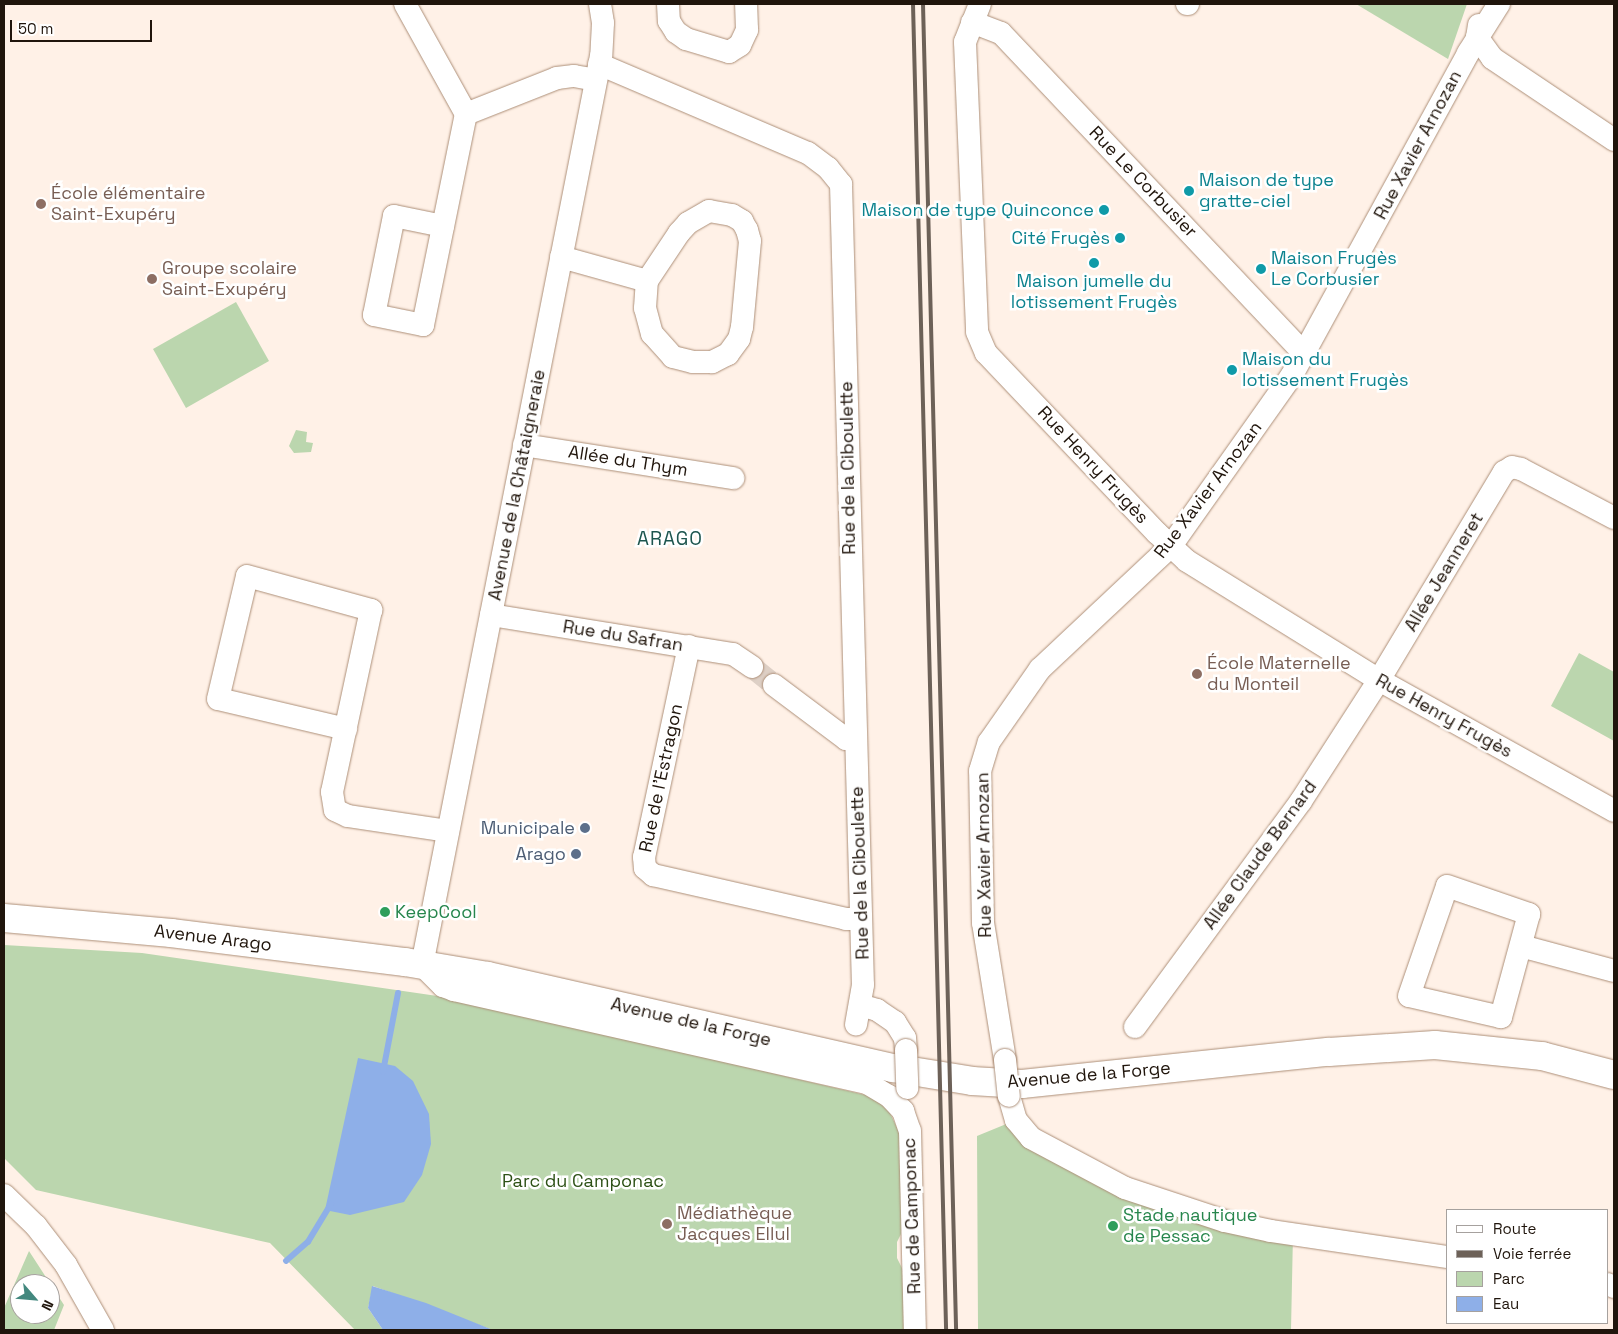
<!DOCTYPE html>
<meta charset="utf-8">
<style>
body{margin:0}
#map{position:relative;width:1618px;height:1334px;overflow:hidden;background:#fff1e7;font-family:"Space Grotesk",sans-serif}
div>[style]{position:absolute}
.green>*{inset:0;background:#bbd6ae}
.water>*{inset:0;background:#8eafe8}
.stream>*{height:5.5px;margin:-2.75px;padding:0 2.75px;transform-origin:2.75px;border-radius:2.75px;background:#8eafe8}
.minor-tunnel>*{height:22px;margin-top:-11px;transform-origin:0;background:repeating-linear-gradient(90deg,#ded0c6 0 22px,transparent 0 33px)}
.roads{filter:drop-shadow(0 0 1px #ad8f78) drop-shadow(0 0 1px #ad8f78)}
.minor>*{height:22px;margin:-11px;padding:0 11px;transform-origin:11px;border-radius:11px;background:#fff}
.major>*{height:28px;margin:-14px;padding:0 14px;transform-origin:14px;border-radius:14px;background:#fff}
.rail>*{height:4px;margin:-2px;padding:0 2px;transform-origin:2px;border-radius:2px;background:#6d6158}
.bridges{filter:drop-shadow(0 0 1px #ad8f78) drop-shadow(0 0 1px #ad8f78)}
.minor-bridge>*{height:22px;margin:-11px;padding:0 11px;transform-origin:11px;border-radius:11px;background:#fff}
.dots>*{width:14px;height:14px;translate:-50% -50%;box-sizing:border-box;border:2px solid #fff;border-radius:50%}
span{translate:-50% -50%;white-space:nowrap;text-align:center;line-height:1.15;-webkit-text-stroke:5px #fff;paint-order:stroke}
.street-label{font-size:18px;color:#20150c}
.culture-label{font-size:18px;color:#0d838f}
.left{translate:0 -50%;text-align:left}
.right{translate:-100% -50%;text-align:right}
.education-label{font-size:18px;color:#785e54}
.service-label{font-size:18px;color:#4e5e75}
.leisure-label{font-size:18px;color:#27864d}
.park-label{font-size:18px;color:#2d5116}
.neighbourhood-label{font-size:19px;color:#1d554e;letter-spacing:1px}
.frame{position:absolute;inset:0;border:5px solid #20150c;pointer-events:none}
.legend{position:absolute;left:1446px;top:1209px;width:162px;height:115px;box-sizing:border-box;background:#fff;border:1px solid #a6a19e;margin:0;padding:6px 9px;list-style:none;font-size:15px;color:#20150c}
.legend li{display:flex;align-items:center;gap:10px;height:25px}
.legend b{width:25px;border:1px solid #a6a19e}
.north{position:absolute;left:10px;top:1274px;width:50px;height:50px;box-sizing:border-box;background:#fff;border:1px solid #a6a19e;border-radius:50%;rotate:117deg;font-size:14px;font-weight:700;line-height:20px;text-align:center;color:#20150c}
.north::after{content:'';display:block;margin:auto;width:18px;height:22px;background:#43887e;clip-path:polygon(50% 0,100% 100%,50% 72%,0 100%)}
.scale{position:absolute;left:10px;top:20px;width:142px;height:22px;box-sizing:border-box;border:2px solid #20150c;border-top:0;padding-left:6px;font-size:15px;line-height:18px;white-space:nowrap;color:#20150c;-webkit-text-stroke:4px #fff;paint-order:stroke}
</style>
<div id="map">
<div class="green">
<div style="clip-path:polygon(1356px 4px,1467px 4px,1448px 59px)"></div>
<div style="clip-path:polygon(236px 302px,269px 361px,186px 408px,153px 349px)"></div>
<div style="clip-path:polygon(296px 430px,307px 432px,306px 442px,313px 443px,311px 452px,294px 453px,289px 446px)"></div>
<div style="clip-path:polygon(1579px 653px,1614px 672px,1614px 741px,1551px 706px)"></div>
<div style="clip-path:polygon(4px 945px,142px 953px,451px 998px,874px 1097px,890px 1113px,902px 1138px,905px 1226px,897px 1242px,897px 1258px,906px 1276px,907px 1330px,493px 1330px,373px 1286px,368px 1308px,383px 1330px,355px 1330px,270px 1243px,36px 1190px,4px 1158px)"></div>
<div style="clip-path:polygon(1016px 1120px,1125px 1188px,1293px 1234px,1291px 1330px,978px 1330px,977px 1136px)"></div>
<div style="clip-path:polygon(evenodd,29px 1251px,64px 1305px,54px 1330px,4px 1330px,4px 1308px,29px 1251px,20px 1284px,50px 1284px,50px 1314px,20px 1314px,20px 1284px)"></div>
</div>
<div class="water">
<div style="clip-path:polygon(358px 1058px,395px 1066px,413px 1081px,429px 1114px,431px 1144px,422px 1175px,404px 1202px,350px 1215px,325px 1210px)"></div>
<div style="clip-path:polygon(372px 1286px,426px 1303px,493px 1330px,383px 1330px,368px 1308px)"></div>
</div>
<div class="stream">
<div style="left:383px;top:1072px;width:80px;rotate:-79.2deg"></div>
<div style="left:286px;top:1261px;width:29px;rotate:-41deg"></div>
<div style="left:308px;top:1242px;width:44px;rotate:-58.8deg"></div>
</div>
<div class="minor-tunnel">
<div style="left:752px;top:667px;width:28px;rotate:39deg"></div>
</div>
<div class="roads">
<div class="minor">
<div style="left:405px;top:4px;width:126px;rotate:61deg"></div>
<div style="left:466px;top:114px;width:98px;rotate:-21.6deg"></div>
<div style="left:557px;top:78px;width:17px;rotate:-7deg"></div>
<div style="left:574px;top:76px;width:22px;rotate:10deg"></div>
<div style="left:600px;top:4px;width:19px;rotate:81deg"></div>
<div style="left:603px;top:23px;width:33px;rotate:93deg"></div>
<div style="left:601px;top:56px;width:926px;rotate:101.14deg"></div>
<div style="left:422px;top:965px;width:30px;rotate:45deg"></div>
<div style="left:443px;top:986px;width:12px;rotate:20deg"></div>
<div style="left:454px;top:990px;width:423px;rotate:12.7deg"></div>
<div style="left:867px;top:1083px;width:26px;rotate:31deg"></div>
<div style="left:889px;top:1096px;width:21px;rotate:47deg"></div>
<div style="left:903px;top:1111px;width:21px;rotate:71deg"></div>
<div style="left:910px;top:1131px;width:199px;rotate:88.6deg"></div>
<div style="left:668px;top:4px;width:17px;rotate:87deg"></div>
<div style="left:669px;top:21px;width:13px;rotate:58deg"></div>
<div style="left:676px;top:32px;width:12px;rotate:35deg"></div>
<div style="left:686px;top:39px;width:45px;rotate:16.8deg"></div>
<div style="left:729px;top:52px;width:13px;rotate:-32deg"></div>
<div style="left:740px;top:45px;width:17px;rotate:-65deg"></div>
<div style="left:747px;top:30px;width:26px;rotate:-92deg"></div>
<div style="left:980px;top:4px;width:41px;rotate:111.5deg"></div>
<div style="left:965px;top:42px;width:290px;rotate:87.6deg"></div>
<div style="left:977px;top:332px;width:23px;rotate:67deg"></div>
<div style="left:986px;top:353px;width:248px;rotate:46.5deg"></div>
<div style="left:1157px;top:533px;width:41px;rotate:43deg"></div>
<div style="left:1187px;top:561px;width:226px;rotate:31.8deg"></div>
<div style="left:1379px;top:680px;width:269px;rotate:29.1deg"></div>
<div style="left:1187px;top:4px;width:1px"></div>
<div style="left:972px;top:22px;width:31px;rotate:21deg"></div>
<div style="left:1001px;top:33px;width:444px;rotate:46.6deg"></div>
<div style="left:1479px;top:25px;width:12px;rotate:99deg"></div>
<div style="left:1477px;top:37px;width:26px;rotate:54deg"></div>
<div style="left:1492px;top:58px;width:147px;rotate:33.9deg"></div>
<div style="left:599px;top:64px;width:227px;rotate:23.1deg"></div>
<div style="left:808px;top:153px;width:25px;rotate:37deg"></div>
<div style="left:828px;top:168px;width:21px;rotate:51deg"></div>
<div style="left:841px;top:184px;width:801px;rotate:88.43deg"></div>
<div style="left:863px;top:985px;width:40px;rotate:100deg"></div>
<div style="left:709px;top:211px;width:23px;rotate:10deg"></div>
<div style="left:732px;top:215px;width:12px;rotate:31deg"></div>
<div style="left:742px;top:221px;width:10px;rotate:61deg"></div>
<div style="left:747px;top:230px;width:11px;rotate:75deg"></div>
<div style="left:750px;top:241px;width:86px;rotate:95.3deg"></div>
<div style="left:742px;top:327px;width:12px;rotate:104deg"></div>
<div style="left:739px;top:339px;width:19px;rotate:126deg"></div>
<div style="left:728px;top:354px;width:18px;rotate:153deg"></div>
<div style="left:712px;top:362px;width:19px;rotate:180deg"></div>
<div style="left:693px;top:362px;width:21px;rotate:-166deg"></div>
<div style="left:673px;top:357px;width:31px;rotate:-132deg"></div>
<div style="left:652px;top:334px;width:27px;rotate:-105deg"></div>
<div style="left:645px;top:308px;width:27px;rotate:-86deg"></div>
<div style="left:647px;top:281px;width:58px;rotate:-56.3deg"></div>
<div style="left:679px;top:233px;width:13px;rotate:-48deg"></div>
<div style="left:688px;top:223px;width:24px;rotate:-30deg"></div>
<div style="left:443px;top:226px;width:50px;rotate:-168.5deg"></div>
<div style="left:394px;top:216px;width:101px;rotate:101.4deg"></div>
<div style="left:374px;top:315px;width:50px;rotate:11.5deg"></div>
<div style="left:423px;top:325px;width:215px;rotate:-78.5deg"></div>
<div style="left:561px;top:257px;width:89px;rotate:15.6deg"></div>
<div style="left:524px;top:445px;width:212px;rotate:9deg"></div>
<div style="left:491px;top:615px;width:245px;rotate:9.2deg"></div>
<div style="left:733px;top:654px;width:23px;rotate:34deg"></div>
<div style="left:689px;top:646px;width:216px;rotate:102deg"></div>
<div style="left:644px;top:857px;width:11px;rotate:85deg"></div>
<div style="left:645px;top:868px;width:11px;rotate:41deg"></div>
<div style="left:653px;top:875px;width:198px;rotate:12.8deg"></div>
<div style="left:846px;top:919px;width:15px"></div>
<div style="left:774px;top:685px;width:90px;rotate:36.9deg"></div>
<div style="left:846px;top:739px;width:10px"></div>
<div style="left:346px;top:729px;width:131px;rotate:-166.8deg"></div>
<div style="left:218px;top:699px;width:126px;rotate:-76.7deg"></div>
<div style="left:247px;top:576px;width:129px;rotate:15.3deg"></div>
<div style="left:371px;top:610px;width:186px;rotate:102.1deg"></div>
<div style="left:332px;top:792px;width:18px;rotate:81deg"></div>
<div style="left:335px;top:810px;width:14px;rotate:25deg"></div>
<div style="left:348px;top:816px;width:101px;rotate:8.5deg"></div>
<div style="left:1447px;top:886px;width:87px;rotate:18.9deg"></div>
<div style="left:1529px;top:914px;width:107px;rotate:105.2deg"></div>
<div style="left:1501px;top:1017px;width:94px;rotate:-167.1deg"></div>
<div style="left:1409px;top:996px;width:116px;rotate:-70.9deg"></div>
<div style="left:1521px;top:946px;width:96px;rotate:15deg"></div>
<div style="left:860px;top:1005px;width:18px;rotate:16deg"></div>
<div style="left:877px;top:1010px;width:22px;rotate:34deg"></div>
<div style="left:895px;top:1022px;width:19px;rotate:58deg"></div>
<div style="left:905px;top:1038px;width:12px;rotate:85deg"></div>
<div style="left:1135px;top:1027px;width:280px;rotate:-53.7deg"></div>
<div style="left:1301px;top:801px;width:144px;rotate:-57.2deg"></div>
<div style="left:1379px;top:680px;width:243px;rotate:-59deg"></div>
<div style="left:1504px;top:472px;width:9px;rotate:-32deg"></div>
<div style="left:1512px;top:467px;width:9px;rotate:13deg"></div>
<div style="left:1521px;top:469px;width:105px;rotate:27.8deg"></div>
<div style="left:1005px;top:1060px;width:139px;rotate:-99.1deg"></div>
<div style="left:983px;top:923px;width:152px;rotate:-91.1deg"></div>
<div style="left:980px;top:771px;width:30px;rotate:-73deg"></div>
<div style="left:989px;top:742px;width:89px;rotate:-55.1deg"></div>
<div style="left:1040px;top:669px;width:180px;rotate:-43.2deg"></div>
<div style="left:1171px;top:546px;width:209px;rotate:-54.7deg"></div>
<div style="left:1292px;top:375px;width:367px;rotate:-61.3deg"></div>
<div style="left:1468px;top:53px;width:58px;rotate:-57.7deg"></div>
<div style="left:1009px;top:1096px;width:25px;rotate:74deg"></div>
<div style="left:1016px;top:1120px;width:23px;rotate:50deg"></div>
<div style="left:1031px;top:1138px;width:106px;rotate:28deg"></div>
<div style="left:1125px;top:1188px;width:105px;rotate:18.3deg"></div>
<div style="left:1225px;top:1221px;width:47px;rotate:12.3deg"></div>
<div style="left:1271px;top:1231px;width:178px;rotate:8.4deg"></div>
<div style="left:4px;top:1195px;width:45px;rotate:44.1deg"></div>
<div style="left:36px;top:1226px;width:49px;rotate:52.4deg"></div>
<div style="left:66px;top:1265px;width:75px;rotate:60.4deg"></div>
<div style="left:1607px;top:1284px;width:8px;rotate:23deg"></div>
</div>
<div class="major">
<div style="left:4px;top:918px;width:168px;rotate:5.1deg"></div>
<div style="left:171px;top:933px;width:236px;rotate:7.1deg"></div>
<div style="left:405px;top:962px;width:84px;rotate:9.6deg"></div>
<div style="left:488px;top:976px;width:415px;rotate:12.8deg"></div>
<div style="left:893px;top:1068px;width:80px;rotate:9.3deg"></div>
<div style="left:972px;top:1081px;width:50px;rotate:3.4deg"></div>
<div style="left:1022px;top:1084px;width:309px;rotate:-6deg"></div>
<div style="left:1329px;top:1052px;width:106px;rotate:-3.8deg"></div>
<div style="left:1435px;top:1045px;width:108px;rotate:5.9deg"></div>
<div style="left:1542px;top:1056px;width:74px;rotate:14.8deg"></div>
</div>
</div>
<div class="rail">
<div style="left:913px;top:4px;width:1326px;rotate:88.57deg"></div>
<div style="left:923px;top:4px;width:1326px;rotate:88.57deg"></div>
</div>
<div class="bridges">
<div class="minor-bridge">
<div style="left:906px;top:1050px;width:38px;rotate:88deg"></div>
<div style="left:1005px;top:1060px;width:36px;rotate:84deg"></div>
</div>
</div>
<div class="dots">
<div style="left:1189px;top:191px;background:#0f9aa8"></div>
<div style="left:41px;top:204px;background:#8d6e63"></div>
<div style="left:1104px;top:210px;background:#0f9aa8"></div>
<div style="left:1120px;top:238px;background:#0f9aa8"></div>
<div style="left:1094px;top:263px;background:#0f9aa8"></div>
<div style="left:1261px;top:269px;background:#0f9aa8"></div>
<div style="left:152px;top:279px;background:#8d6e63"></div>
<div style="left:1232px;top:370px;background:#0f9aa8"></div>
<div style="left:1197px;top:674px;background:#8d6e63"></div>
<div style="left:585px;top:828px;background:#5c6f8a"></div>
<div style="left:576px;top:854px;background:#5c6f8a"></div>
<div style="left:385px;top:912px;background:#2e9e5b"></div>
<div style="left:667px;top:1224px;background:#8d6e63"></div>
<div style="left:1113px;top:1226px;background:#2e9e5b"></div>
</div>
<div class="street-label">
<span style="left:1418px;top:145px;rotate:-62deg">Rue Xavier Arnozan</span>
<span style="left:1143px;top:182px;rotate:46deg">Rue Le Corbusier</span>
<span style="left:628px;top:461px;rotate:9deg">Allée du Thym</span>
<span style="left:1093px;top:465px;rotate:47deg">Rue Henry Frugès</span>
<span style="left:848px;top:468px;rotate:-91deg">Rue de la Ciboulette</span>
<span style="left:517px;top:485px;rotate:-79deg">Avenue de la Châtaigneraie</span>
<span style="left:1208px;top:490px;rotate:-53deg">Rue Xavier Arnozan</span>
<span style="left:1444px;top:572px;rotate:-59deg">Allée Jeanneret</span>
<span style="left:623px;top:636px;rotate:9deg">Rue du Safran</span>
<span style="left:1444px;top:716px;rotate:29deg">Rue Henry Frugès</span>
<span style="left:661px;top:778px;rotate:-78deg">Rue de l'Estragon</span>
<span style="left:984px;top:855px;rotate:-91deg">Rue Xavier Arnozan</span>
<span style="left:1260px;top:855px;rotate:-54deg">Allée Claude Bernard</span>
<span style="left:860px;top:873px;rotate:-92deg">Rue de la Ciboulette</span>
<span style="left:213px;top:938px;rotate:7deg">Avenue Arago</span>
<span style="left:691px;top:1022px;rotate:13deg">Avenue de la Forge</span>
<span style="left:1089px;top:1075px;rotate:-5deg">Avenue de la Forge</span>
<span style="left:912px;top:1216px;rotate:-92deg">Rue de Camponac</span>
</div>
<div class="culture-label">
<span class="left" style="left:1199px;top:191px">Maison de type<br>gratte-ciel</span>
<span class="right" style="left:1094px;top:210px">Maison de type Quinconce</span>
<span class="right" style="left:1110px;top:238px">Cité Frugès</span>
<span class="left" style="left:1271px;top:269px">Maison Frugès<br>Le Corbusier</span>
<span style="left:1094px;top:292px">Maison jumelle du<br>lotissement Frugès</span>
<span class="left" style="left:1242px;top:370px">Maison du<br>lotissement Frugès</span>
</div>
<div class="education-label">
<span class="left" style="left:51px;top:204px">École élémentaire<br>Saint-Exupéry</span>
<span class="left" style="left:162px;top:279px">Groupe scolaire<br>Saint-Exupéry</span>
<span class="left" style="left:1207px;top:674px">École Maternelle<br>du Monteil</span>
<span class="left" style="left:677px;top:1224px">Médiathèque<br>Jacques Ellul</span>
</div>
<div class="service-label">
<span class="right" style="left:575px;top:828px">Municipale</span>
<span class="right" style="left:566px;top:854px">Arago</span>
</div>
<div class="leisure-label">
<span class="left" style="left:395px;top:912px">KeepCool</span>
<span class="left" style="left:1123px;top:1226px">Stade nautique<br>de Pessac</span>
</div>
<div class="park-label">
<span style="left:583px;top:1181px">Parc du Camponac</span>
</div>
<div class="neighbourhood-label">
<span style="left:670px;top:539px">ARAGO</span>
</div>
<div class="frame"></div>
<ul class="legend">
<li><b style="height:6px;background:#fff"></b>Route</li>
<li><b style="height:6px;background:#6d6158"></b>Voie ferrée</li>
<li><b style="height:14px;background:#bbd6ae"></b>Parc</li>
<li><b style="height:14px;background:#8eafe8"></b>Eau</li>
</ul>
<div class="north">N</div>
<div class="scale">50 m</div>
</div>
